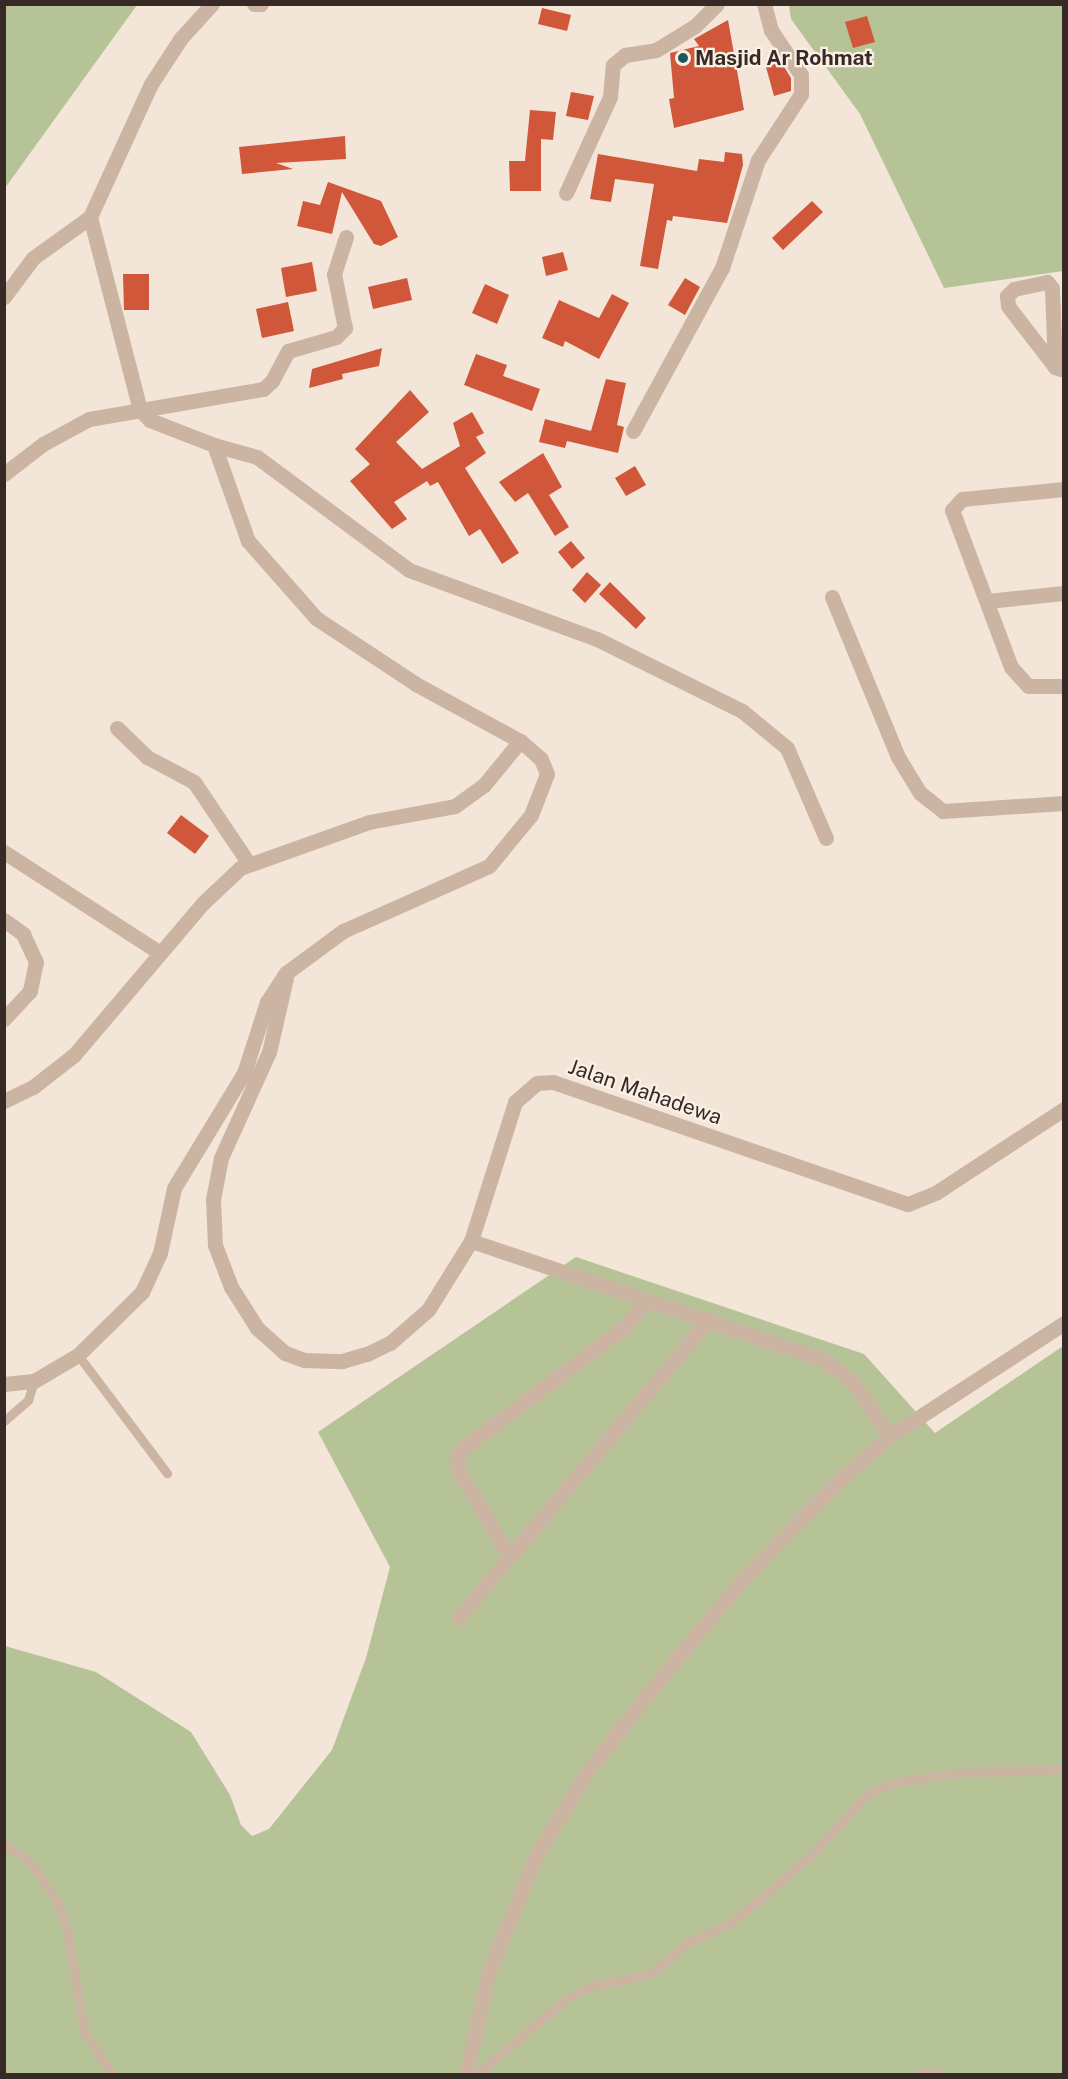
<!DOCTYPE html>
<style>
body{margin:0}
#map{position:relative;width:1068px;height:2079px;overflow:hidden;background:#f3e5d8;font-family:"Public Sans",sans-serif}
div>[style]{position:absolute}
.green>*{inset:0;background:#b6c397}
.building>*{inset:0;background:#d05739}
.service>*{height:9px;margin:-4.5px;padding:0 4.5px;transform-origin:4.5px;border-radius:4.5px;background:#ccb4a3}
.minor>*{height:15px;margin:-7.5px;padding:0 7.5px;transform-origin:7.5px;border-radius:7.5px;background:#ccb4a3}
.dots>*{width:16px;height:16px;translate:-50% -50%;box-sizing:border-box;border:3px solid #fbf0e5;border-radius:50%}
span{translate:-50% -50%;white-space:nowrap;text-align:center;line-height:1.15;-webkit-text-stroke:4.5px #fbf0e5;paint-order:stroke}
.poi-label{font-size:21px;color:#372a26;font-weight:700}
.left{translate:0 -50%;text-align:left}
.street-label{font-size:21px;color:#372a26}
.frame{position:absolute;inset:0;border:6px solid #372a26;pointer-events:none}
</style>
<div id="map">
<div class="green">
<div style="clip-path:polygon(5px 4px,137px 5px,5px 188px,4px 5px)"></div>
<div style="clip-path:polygon(789px 5px,1063px 5px,1063px 271px,944px 288px,860px 114px,791px 19px)"></div>
<div style="clip-path:polygon(576px 1257px,864px 1354px,935px 1433px,1063px 1346px,1063px 2074px,5px 2074px,5px 1646px,96px 1672px,191px 1732px,230px 1795px,241px 1825px,252px 1836px,269px 1829px,332px 1750px,366px 1658px,390px 1567px,318px 1432px)"></div>
</div>
<div class="building">
<div style="clip-path:polygon(542px 8px,571px 15px,567px 31px,538px 24px)"></div>
<div style="clip-path:polygon(867px 16px,875px 42px,853px 48px,845px 22px)"></div>
<div style="clip-path:polygon(728px 20px,744px 110px,674px 128px,669px 99px,674px 98px,670px 53px,699px 46px,694px 39px)"></div>
<div style="clip-path:polygon(781px 62px,791px 78px,791px 91px,774px 96px,766px 67px)"></div>
<div style="clip-path:polygon(571px 92px,594px 96px,588px 120px,566px 116px)"></div>
<div style="clip-path:polygon(530px 110px,556px 112px,553px 140px,541px 139px,541px 191px,510px 191px,509px 161px,525px 161px)"></div>
<div style="clip-path:polygon(345px 136px,346px 159px,276px 163px,293px 169px,242px 174px,239px 147px)"></div>
<div style="clip-path:polygon(725px 152px,742px 154px,743px 165px,727px 223px,673px 216px,672px 221px,667px 220px,658px 269px,640px 266px,654px 184px,615px 179px,611px 202px,590px 199px,598px 154px,697px 171px,699px 159px,724px 162px)"></div>
<div style="clip-path:polygon(328px 182px,381px 201px,398px 237px,381px 246px,374px 244px,342px 192px,332px 234px,297px 226px,303px 201px,320px 205px)"></div>
<div style="clip-path:polygon(812px 201px,823px 212px,783px 250px,772px 238px)"></div>
<div style="clip-path:polygon(563px 252px,568px 270px,546px 276px,542px 257px)"></div>
<div style="clip-path:polygon(312px 262px,317px 291px,286px 297px,281px 268px)"></div>
<div style="clip-path:polygon(123px 274px,149px 274px,149px 310px,124px 310px)"></div>
<div style="clip-path:polygon(407px 278px,412px 300px,373px 309px,368px 287px)"></div>
<div style="clip-path:polygon(685px 278px,700px 287px,685px 315px,668px 305px)"></div>
<div style="clip-path:polygon(485px 284px,509px 295px,497px 324px,472px 313px)"></div>
<div style="clip-path:polygon(612px 294px,629px 303px,599px 359px,565px 341px,563px 347px,542px 338px,559px 300px,599px 318px)"></div>
<div style="clip-path:polygon(288px 302px,294px 331px,262px 338px,256px 309px)"></div>
<div style="clip-path:polygon(382px 348px,379px 366px,342px 374px,343px 379px,309px 388px,312px 369px)"></div>
<div style="clip-path:polygon(476px 354px,507px 365px,503px 376px,540px 389px,532px 411px,464px 385px)"></div>
<div style="clip-path:polygon(606px 379px,626px 383px,617px 425px,624px 427px,618px 453px,567px 441px,565px 448px,539px 442px,545px 419px,591px 431px)"></div>
<div style="clip-path:polygon(410px 390px,429px 412px,396px 442px,422px 469px,460px 446px,453px 423px,472px 412px,484px 433px,476px 437px,486px 453px,465px 468px,519px 553px,502px 564px,480px 529px,469px 536px,438px 482px,430px 486px,427px 481px,394px 502px,407px 519px,392px 529px,350px 481px,370px 464px,355px 449px)"></div>
<div style="clip-path:polygon(543px 453px,562px 487px,549px 495px,569px 527px,555px 536px,528px 493px,515px 502px,499px 482px)"></div>
<div style="clip-path:polygon(635px 466px,646px 485px,626px 496px,615px 478px)"></div>
<div style="clip-path:polygon(571px 541px,585px 558px,572px 569px,558px 552px)"></div>
<div style="clip-path:polygon(587px 572px,601px 585px,585px 603px,572px 590px)"></div>
<div style="clip-path:polygon(610px 582px,646px 618px,636px 629px,599px 594px)"></div>
<div style="clip-path:polygon(181px 815px,209px 836px,195px 854px,167px 833px)"></div>
</div>
<div class="service">
<div style="left:78px;top:1355px;width:148px;rotate:53deg"></div>
<div style="left:4px;top:1421px;width:32px;rotate:-41deg"></div>
<div style="left:28px;top:1400px;width:20px;rotate:-72deg"></div>
<div style="left:4px;top:1844px;width:33px;rotate:35deg"></div>
<div style="left:31px;top:1863px;width:48px;rotate:56deg"></div>
<div style="left:58px;top:1903px;width:33px;rotate:72deg"></div>
<div style="left:68px;top:1934px;width:99px;rotate:80.7deg"></div>
<div style="left:84px;top:2032px;width:50px;rotate:56.3deg"></div>
<div style="left:477px;top:2074px;width:116px;rotate:-40.1deg"></div>
<div style="left:566px;top:1999px;width:27px;rotate:-27deg"></div>
<div style="left:590px;top:1987px;width:64px;rotate:-12.7deg"></div>
<div style="left:652px;top:1973px;width:46px;rotate:-40.6deg"></div>
<div style="left:687px;top:1943px;width:48px;rotate:-24.4deg"></div>
<div style="left:731px;top:1923px;width:104px;rotate:-39.9deg"></div>
<div style="left:811px;top:1856px;width:84px;rotate:-47.9deg"></div>
<div style="left:867px;top:1794px;width:32px;rotate:-22deg"></div>
<div style="left:897px;top:1782px;width:60px;rotate:-8.7deg"></div>
<div style="left:956px;top:1773px;width:108px;rotate:-2.1deg"></div>
<div style="left:918px;top:2074px;width:19px;rotate:-6deg"></div>
</div>
<div class="minor">
<div style="left:254px;top:4px;width:7px"></div>
<div style="left:566px;top:193px;width:106px;rotate:-65.4deg"></div>
<div style="left:610px;top:97px;width:32px;rotate:-85deg"></div>
<div style="left:613px;top:65px;width:16px;rotate:-40deg"></div>
<div style="left:625px;top:55px;width:31px;rotate:-9deg"></div>
<div style="left:656px;top:50px;width:46px;rotate:-31.6deg"></div>
<div style="left:695px;top:26px;width:31px;rotate:-45deg"></div>
<div style="left:4px;top:297px;width:49px;rotate:-53.4deg"></div>
<div style="left:33px;top:258px;width:70px;rotate:-35.7deg"></div>
<div style="left:90px;top:217px;width:146px;rotate:-65.4deg"></div>
<div style="left:151px;top:84px;width:55px;rotate:-56.9deg"></div>
<div style="left:181px;top:38px;width:46px;rotate:-47.6deg"></div>
<div style="left:1055px;top:367px;width:79px;rotate:-92.2deg"></div>
<div style="left:1052px;top:288px;width:8px;rotate:-130deg"></div>
<div style="left:1047px;top:282px;width:34px;rotate:168deg"></div>
<div style="left:1014px;top:289px;width:10px;rotate:135deg"></div>
<div style="left:1007px;top:296px;width:10px;rotate:84deg"></div>
<div style="left:1008px;top:306px;width:77px;rotate:52.4deg"></div>
<div style="left:1055px;top:367px;width:9px;rotate:18deg"></div>
<div style="left:633px;top:431px;width:186px;rotate:-61.4deg"></div>
<div style="left:722px;top:268px;width:114px;rotate:-71.6deg"></div>
<div style="left:758px;top:160px;width:79px;rotate:-56.9deg"></div>
<div style="left:801px;top:94px;width:19px;rotate:-90deg"></div>
<div style="left:801px;top:75px;width:54px;rotate:-123.7deg"></div>
<div style="left:771px;top:30px;width:27px;rotate:-105deg"></div>
<div style="left:214px;top:445px;width:45px;rotate:15.6deg"></div>
<div style="left:257px;top:457px;width:189px;rotate:36.6deg"></div>
<div style="left:409px;top:570px;width:200px;rotate:20.2deg"></div>
<div style="left:597px;top:639px;width:162px;rotate:26.4deg"></div>
<div style="left:742px;top:711px;width:58px;rotate:39.4deg"></div>
<div style="left:787px;top:748px;width:98px;rotate:66.6deg"></div>
<div style="left:4px;top:474px;width:49px;rotate:-37.6deg"></div>
<div style="left:43px;top:444px;width:52px;rotate:-28.5deg"></div>
<div style="left:89px;top:419px;width:177px;rotate:-9.8deg"></div>
<div style="left:263px;top:389px;width:12px;rotate:-42deg"></div>
<div style="left:272px;top:381px;width:34px;rotate:-62deg"></div>
<div style="left:288px;top:351px;width:50px;rotate:-16.3deg"></div>
<div style="left:336px;top:337px;width:13px;rotate:-45deg"></div>
<div style="left:345px;top:328px;width:55px;rotate:-101.5deg"></div>
<div style="left:334px;top:274px;width:39px;rotate:-72deg"></div>
<div style="left:1064px;top:489px;width:102px;rotate:174.4deg"></div>
<div style="left:962px;top:499px;width:15px;rotate:132deg"></div>
<div style="left:952px;top:510px;width:168px;rotate:69.4deg"></div>
<div style="left:1011px;top:667px;width:25px;rotate:48deg"></div>
<div style="left:1028px;top:686px;width:36px"></div>
<div style="left:832px;top:597px;width:173px;rotate:67.6deg"></div>
<div style="left:898px;top:757px;width:42px;rotate:58.6deg"></div>
<div style="left:920px;top:793px;width:29px;rotate:38deg"></div>
<div style="left:943px;top:811px;width:121px;rotate:-3.8deg"></div>
<div style="left:987px;top:601px;width:77px;rotate:-5.9deg"></div>
<div style="left:117px;top:728px;width:42px;rotate:44deg"></div>
<div style="left:147px;top:757px;width:53px;rotate:28deg"></div>
<div style="left:194px;top:782px;width:99px;rotate:56.1deg"></div>
<div style="left:4px;top:852px;width:186px;rotate:32.9deg"></div>
<div style="left:4px;top:920px;width:24px;rotate:36deg"></div>
<div style="left:23px;top:934px;width:31px;rotate:65deg"></div>
<div style="left:36px;top:962px;width:30px;rotate:102deg"></div>
<div style="left:30px;top:991px;width:38px;rotate:133deg"></div>
<div style="left:286px;top:978px;width:76px;rotate:102.9deg"></div>
<div style="left:269px;top:1052px;width:116px;rotate:114.4deg"></div>
<div style="left:221px;top:1158px;width:42px;rotate:101deg"></div>
<div style="left:213px;top:1199px;width:46px;rotate:87.5deg"></div>
<div style="left:215px;top:1245px;width:45px;rotate:69.1deg"></div>
<div style="left:231px;top:1287px;width:49px;rotate:57.6deg"></div>
<div style="left:257px;top:1328px;width:38px;rotate:42deg"></div>
<div style="left:285px;top:1353px;width:20px;rotate:20deg"></div>
<div style="left:304px;top:1360px;width:38px;rotate:2deg"></div>
<div style="left:342px;top:1361px;width:26px;rotate:-16deg"></div>
<div style="left:367px;top:1354px;width:25px;rotate:-26deg"></div>
<div style="left:390px;top:1343px;width:50px;rotate:-41deg"></div>
<div style="left:428px;top:1310px;width:81px;rotate:-58.1deg"></div>
<div style="left:4px;top:1101px;width:32px;rotate:-26deg"></div>
<div style="left:33px;top:1087px;width:52px;rotate:-38deg"></div>
<div style="left:74px;top:1055px;width:199px;rotate:-49.7deg"></div>
<div style="left:203px;top:903px;width:51px;rotate:-43.4deg"></div>
<div style="left:240px;top:868px;width:137px;rotate:-19.6deg"></div>
<div style="left:369px;top:822px;width:87px;rotate:-10.5deg"></div>
<div style="left:455px;top:806px;width:36px;rotate:-36deg"></div>
<div style="left:484px;top:785px;width:57px;rotate:-50.7deg"></div>
<div style="left:4px;top:1384px;width:30px;rotate:-6deg"></div>
<div style="left:34px;top:1381px;width:51px;rotate:-30.6deg"></div>
<div style="left:78px;top:1355px;width:90px;rotate:-44.5deg"></div>
<div style="left:142px;top:1292px;width:43px;rotate:-65.2deg"></div>
<div style="left:160px;top:1253px;width:66px;rotate:-77.8deg"></div>
<div style="left:174px;top:1188px;width:135px;rotate:-58.7deg"></div>
<div style="left:244px;top:1073px;width:75px;rotate:-72.1deg"></div>
<div style="left:267px;top:1002px;width:35px;rotate:-57deg"></div>
<div style="left:286px;top:973px;width:71px;rotate:-36.4deg"></div>
<div style="left:343px;top:931px;width:160px;rotate:-24deg"></div>
<div style="left:489px;top:866px;width:66px;rotate:-50.5deg"></div>
<div style="left:531px;top:815px;width:44px;rotate:-68.7deg"></div>
<div style="left:547px;top:774px;width:16px;rotate:-112deg"></div>
<div style="left:541px;top:759px;width:28px;rotate:-139deg"></div>
<div style="left:520px;top:741px;width:119px;rotate:-151.3deg"></div>
<div style="left:416px;top:684px;width:120px;rotate:-146.6deg"></div>
<div style="left:316px;top:618px;width:103px;rotate:-131.4deg"></div>
<div style="left:248px;top:541px;width:102px;rotate:-109.5deg"></div>
<div style="left:214px;top:445px;width:69px;rotate:-158.7deg"></div>
<div style="left:150px;top:420px;width:14px;rotate:-135deg"></div>
<div style="left:140px;top:410px;width:199px;rotate:-104.5deg"></div>
<div style="left:890px;top:1436px;width:67px;rotate:-124.6deg"></div>
<div style="left:852px;top:1381px;width:37px;rotate:-144deg"></div>
<div style="left:822px;top:1359px;width:370px;rotate:-161.4deg"></div>
<div style="left:471px;top:1241px;width:146px;rotate:-72.4deg"></div>
<div style="left:515px;top:1102px;width:29px;rotate:-41deg"></div>
<div style="left:537px;top:1083px;width:16px;rotate:-4deg"></div>
<div style="left:553px;top:1082px;width:375px;rotate:19deg"></div>
<div style="left:908px;top:1204px;width:31px;rotate:-22deg"></div>
<div style="left:937px;top:1192px;width:152px;rotate:-33.2deg"></div>
<div style="left:510px;top:1557px;width:96px;rotate:-120.9deg"></div>
<div style="left:461px;top:1475px;width:14px;rotate:-111deg"></div>
<div style="left:456px;top:1462px;width:11px;rotate:-75deg"></div>
<div style="left:459px;top:1451px;width:210px;rotate:-36.9deg"></div>
<div style="left:627px;top:1325px;width:31px;rotate:-54deg"></div>
<div style="left:459px;top:1617px;width:389px;rotate:-50deg"></div>
<div style="left:466px;top:2074px;width:106px;rotate:-77.4deg"></div>
<div style="left:489px;top:1971px;width:124px;rotate:-67.8deg"></div>
<div style="left:536px;top:1856px;width:95px;rotate:-58.8deg"></div>
<div style="left:585px;top:1775px;width:106px;rotate:-52.3deg"></div>
<div style="left:650px;top:1691px;width:144px;rotate:-50.3deg"></div>
<div style="left:742px;top:1580px;width:135px;rotate:-45.9deg"></div>
<div style="left:836px;top:1483px;width:72px;rotate:-41deg"></div>
<div style="left:890px;top:1436px;width:207px;rotate:-33deg"></div>
</div>
<div class="dots">
<div style="left:683px;top:58px;background:#185a5b"></div>
</div>
<div class="poi-label">
<span class="left" style="left:695px;top:58px">Masjid Ar Rohmat</span>
</div>
<div class="street-label">
<span style="left:645px;top:1092px;rotate:19deg">Jalan Mahadewa</span>
</div>
<div class="frame"></div>
</div>
